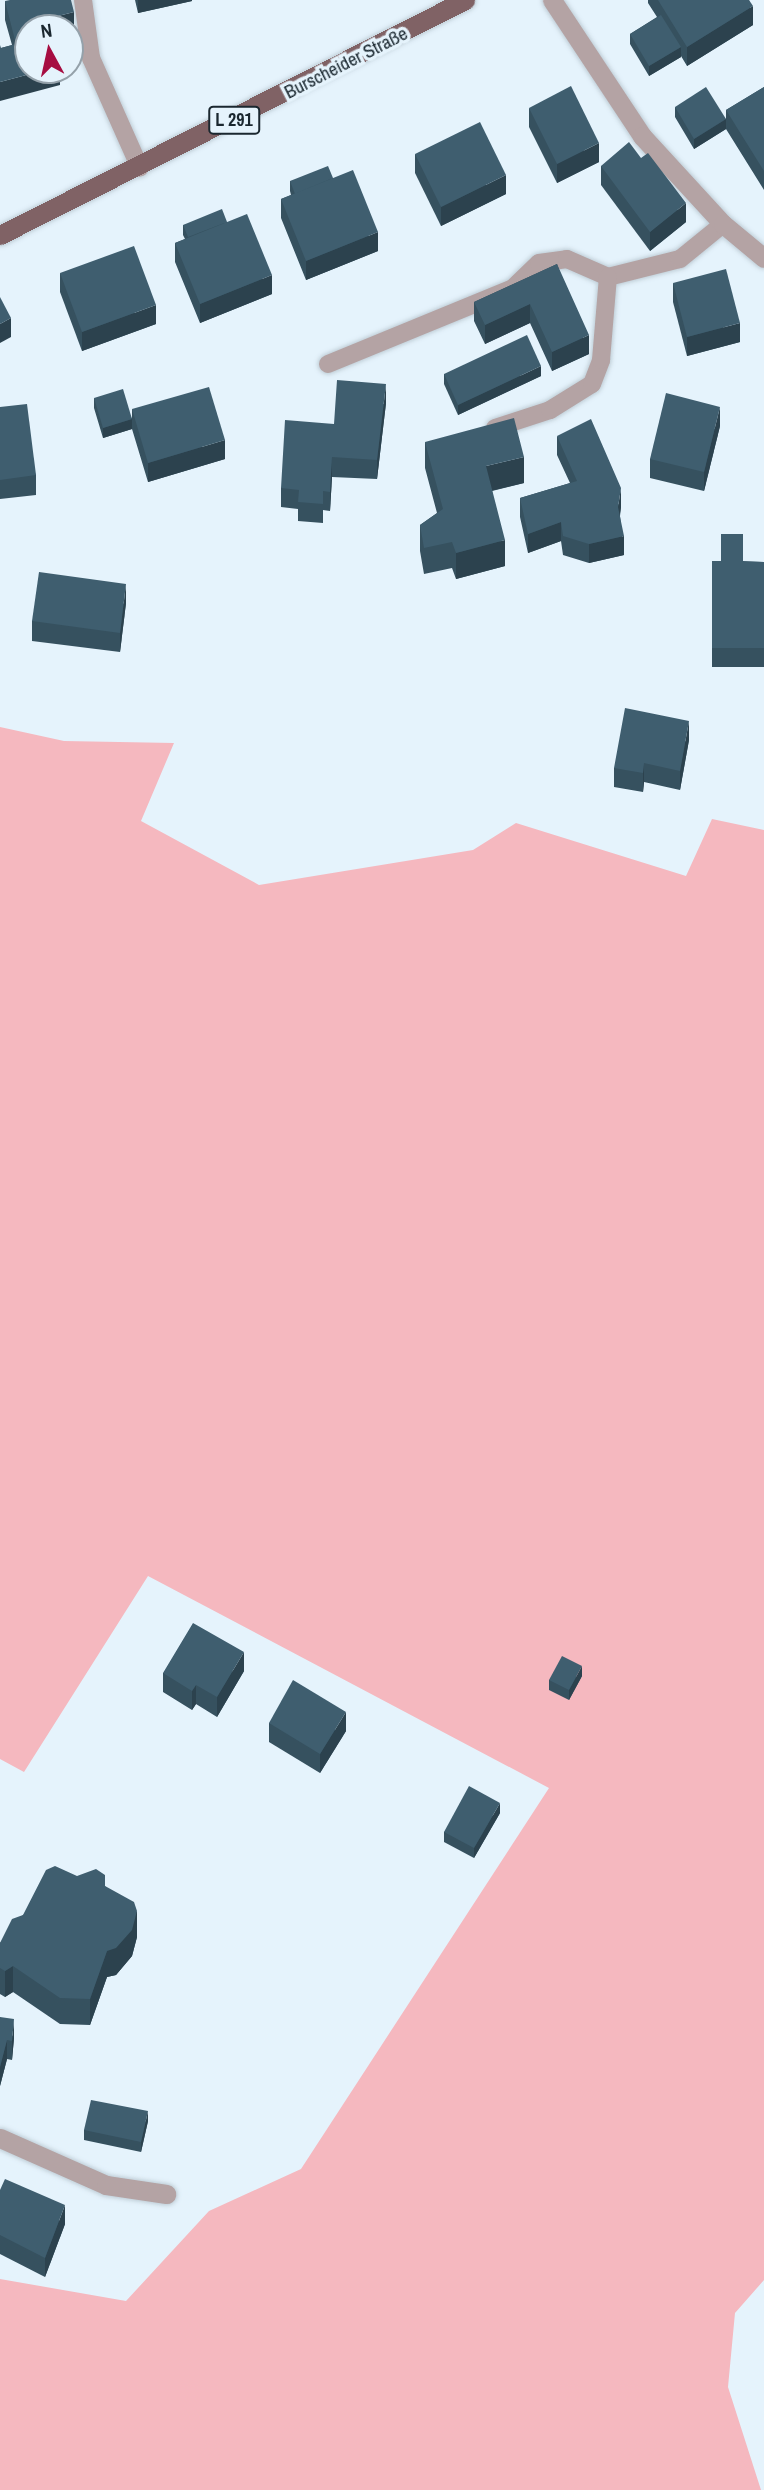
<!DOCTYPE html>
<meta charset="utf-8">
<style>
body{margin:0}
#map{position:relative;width:764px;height:2490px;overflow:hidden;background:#e5f3fc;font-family:"Archivo Narrow",sans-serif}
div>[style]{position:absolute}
.green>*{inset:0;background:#f5b8bf}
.roads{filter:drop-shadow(0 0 2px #c0ced7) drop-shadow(0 0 2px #c0ced7)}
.service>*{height:18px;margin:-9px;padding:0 9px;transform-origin:9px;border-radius:9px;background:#b4a3a4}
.minor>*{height:19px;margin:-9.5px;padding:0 9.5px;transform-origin:9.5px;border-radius:9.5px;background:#b4a3a4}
.primary>*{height:19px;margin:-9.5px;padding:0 9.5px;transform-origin:9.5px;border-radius:9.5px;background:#806265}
.wall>*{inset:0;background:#36515f}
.shaded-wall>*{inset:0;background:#2c424e}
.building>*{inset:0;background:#3f5e6f}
span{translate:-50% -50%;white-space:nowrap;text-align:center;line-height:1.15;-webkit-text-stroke:7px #e5f3fc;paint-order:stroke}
.shield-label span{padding:2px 5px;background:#e5f3fc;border:2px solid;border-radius:5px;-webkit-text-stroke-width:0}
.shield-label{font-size:18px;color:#1a272f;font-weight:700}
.street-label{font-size:19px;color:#1a272f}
.north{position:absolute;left:14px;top:14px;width:70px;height:70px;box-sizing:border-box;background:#e5f3fc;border:2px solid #94a1aa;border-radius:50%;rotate:352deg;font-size:19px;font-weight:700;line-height:28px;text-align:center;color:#1a272f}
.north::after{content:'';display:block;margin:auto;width:24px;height:32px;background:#a60d41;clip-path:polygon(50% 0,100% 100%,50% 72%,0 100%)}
</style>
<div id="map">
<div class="green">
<div style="clip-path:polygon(0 727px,64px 741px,174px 743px,141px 821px,259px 885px,473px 850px,516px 823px,686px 876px,712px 819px,764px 830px,764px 2280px,735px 2313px,728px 2387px,761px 2490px,0 2490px,0 2279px,126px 2301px,209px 2211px,301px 2169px,549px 1788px,148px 1576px,24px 1772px,0 1759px)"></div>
</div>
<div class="roads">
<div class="service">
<div style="left:83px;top:0;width:59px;rotate:82.1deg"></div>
<div style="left:91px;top:58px;width:120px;rotate:66deg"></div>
<div style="left:328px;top:364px;width:200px;rotate:-22.3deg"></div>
<div style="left:513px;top:288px;width:36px;rotate:-44deg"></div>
<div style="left:539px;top:263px;width:28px;rotate:-8deg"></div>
<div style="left:567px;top:259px;width:45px;rotate:23.7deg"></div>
<div style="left:608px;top:277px;width:74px;rotate:-14deg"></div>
<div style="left:680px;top:259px;width:55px;rotate:-39.1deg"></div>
<div style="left:495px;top:428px;width:58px;rotate:-18.1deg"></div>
<div style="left:550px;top:410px;width:49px;rotate:-31.8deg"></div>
<div style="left:592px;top:384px;width:26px;rotate:-69deg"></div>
<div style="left:601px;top:360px;width:83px;rotate:-85.2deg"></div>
</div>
<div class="minor">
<div style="left:552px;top:0;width:163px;rotate:56.5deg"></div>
<div style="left:642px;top:136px;width:120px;rotate:47.4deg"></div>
<div style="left:723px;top:224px;width:53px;rotate:39.7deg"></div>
<div style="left:0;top:2138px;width:116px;rotate:23.9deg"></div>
<div style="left:106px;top:2185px;width:61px;rotate:8.5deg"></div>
</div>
<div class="primary">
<div style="left:0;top:235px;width:521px;rotate:-26.81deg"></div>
</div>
</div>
<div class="wall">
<div style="clip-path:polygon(135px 0,192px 0,192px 1px,138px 13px)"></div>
<div style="clip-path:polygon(648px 0,749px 0,753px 25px,687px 66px,681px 56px,681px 57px,649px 76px,630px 44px,630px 34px,657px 17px,648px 3px)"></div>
<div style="clip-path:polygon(5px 1px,74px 31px,28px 28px,60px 70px,60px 85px,1px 48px,12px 45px,5px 20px)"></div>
<div style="clip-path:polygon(764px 87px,764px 190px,726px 129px,694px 149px,675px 117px,675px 107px,726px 119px,726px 110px)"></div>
<div style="clip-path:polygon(529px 108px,599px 162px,557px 183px,529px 127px)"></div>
<div style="clip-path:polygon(415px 154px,506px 194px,441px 226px,415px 173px)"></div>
<div style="clip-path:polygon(641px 158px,686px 222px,650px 251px,601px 185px,601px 166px)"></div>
<div style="clip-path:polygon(333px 178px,378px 251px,306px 280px,281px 218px,281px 199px,291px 195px,290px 191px,290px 181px)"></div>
<div style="clip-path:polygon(227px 222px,272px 294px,200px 323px,175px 262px,175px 243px,185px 239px,183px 235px,183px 225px)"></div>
<div style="clip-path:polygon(557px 264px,589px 354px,552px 371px,530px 323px,485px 344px,474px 321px,474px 302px)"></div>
<div style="clip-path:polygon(60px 273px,156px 324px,82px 351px,60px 292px)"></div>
<div style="clip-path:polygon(673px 283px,740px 342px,687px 356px,673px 302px)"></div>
<div style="clip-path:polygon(444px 374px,541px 376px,458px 415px,444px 384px)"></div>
<div style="clip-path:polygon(94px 398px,132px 418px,132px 409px,225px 459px,148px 482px,132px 429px,103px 438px,94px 408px)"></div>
<div style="clip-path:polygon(386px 403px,377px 479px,332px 477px,330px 511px,323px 510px,323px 523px,298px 521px,298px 509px,281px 507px,281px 488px,334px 424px)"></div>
<div style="clip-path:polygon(0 407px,36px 475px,36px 495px,0 499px)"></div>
<div style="clip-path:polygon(720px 426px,704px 491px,650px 478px,650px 459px)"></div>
<div style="clip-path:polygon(557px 436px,621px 507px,620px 516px,624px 555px,589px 563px,563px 555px,561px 541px,528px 553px,520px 517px,520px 498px,570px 483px,557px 455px)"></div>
<div style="clip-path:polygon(425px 442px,524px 483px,492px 491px,505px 566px,456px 579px,452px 568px,424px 574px,420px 551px,420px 525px,437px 513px,425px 468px)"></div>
<div style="clip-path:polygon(712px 561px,764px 562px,764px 667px,712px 667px)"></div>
<div style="clip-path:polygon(126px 603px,120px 652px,32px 641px,32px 621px)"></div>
<div style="clip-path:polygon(689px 740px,680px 790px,644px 782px,643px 792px,614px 787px,614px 768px)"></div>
<div style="clip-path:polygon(244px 1671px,217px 1717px,196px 1704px,192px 1710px,163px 1692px,163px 1673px)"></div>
<div style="clip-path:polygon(582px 1676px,569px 1700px,549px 1690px,549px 1680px)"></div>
<div style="clip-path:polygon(269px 1723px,346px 1731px,320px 1773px,269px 1742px)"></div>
<div style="clip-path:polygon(500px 1813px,474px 1858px,444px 1842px,444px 1832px)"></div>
<div style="clip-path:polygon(77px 1876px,105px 1886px,137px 1937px,132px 1956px,116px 1975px,107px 1977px,90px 2025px,60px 2024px,13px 1992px,5px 1997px,0 1994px,0 1943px,23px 1915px)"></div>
<div style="clip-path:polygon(0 2017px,14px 2038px,12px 2060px,7px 2059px,0 2086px)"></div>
<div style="clip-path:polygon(148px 2121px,141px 2152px,84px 2140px,84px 2130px)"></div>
<div style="clip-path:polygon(0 2190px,65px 2224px,45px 2277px,0 2254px)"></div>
</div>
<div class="shaded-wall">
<div style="clip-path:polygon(138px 0,192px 0,192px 1px,138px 13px)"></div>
<div style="clip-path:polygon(753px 6px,753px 25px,687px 66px,687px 47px)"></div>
<div style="clip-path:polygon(74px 12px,74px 31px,70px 32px,70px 28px,54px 28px,54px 17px)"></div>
<div style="clip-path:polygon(681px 47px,681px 57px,649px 76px,649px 66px)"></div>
<div style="clip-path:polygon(45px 70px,60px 70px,60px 85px,0 101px,0 82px)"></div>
<div style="clip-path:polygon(726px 119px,726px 129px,694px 149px,694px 139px)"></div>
<div style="clip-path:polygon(599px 143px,599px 162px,557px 183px,557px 164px)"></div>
<div style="clip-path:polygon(506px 175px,506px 194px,441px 226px,441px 207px)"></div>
<div style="clip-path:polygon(686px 203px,686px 222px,650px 251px,650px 232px)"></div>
<div style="clip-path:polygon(378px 232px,378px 251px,306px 280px,306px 261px)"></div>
<div style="clip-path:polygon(272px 275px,272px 294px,200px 323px,200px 304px)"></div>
<div style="clip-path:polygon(530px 304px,530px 323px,485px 344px,485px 325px)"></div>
<div style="clip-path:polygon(156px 305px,156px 324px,82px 351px,82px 332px)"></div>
<div style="clip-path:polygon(11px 318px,11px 337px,0 343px,0 324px)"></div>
<div style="clip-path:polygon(740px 323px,740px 342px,687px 356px,687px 337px)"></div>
<div style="clip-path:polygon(589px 335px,589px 354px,552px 371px,552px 352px)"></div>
<div style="clip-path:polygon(541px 366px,541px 376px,458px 415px,458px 405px)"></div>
<div style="clip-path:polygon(386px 384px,386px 403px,377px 479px,377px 460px)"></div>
<div style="clip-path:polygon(720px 407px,720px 426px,704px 491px,704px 472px)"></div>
<div style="clip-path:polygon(132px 419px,132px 429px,103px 438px,103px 428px)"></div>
<div style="clip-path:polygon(225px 440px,225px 459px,148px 482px,148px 463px)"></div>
<div style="clip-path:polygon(332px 457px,332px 477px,330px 511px,330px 492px)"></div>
<div style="clip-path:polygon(524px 457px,524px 483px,486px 492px,486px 466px)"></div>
<div style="clip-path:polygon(621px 488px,621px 507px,618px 526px,618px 507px)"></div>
<div style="clip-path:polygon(561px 522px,561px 541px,528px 553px,528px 534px)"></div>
<div style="clip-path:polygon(624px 536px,624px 555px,589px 563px,589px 544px)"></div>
<div style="clip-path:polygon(505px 540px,505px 566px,456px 579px,456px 553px)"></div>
<div style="clip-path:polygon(126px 584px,126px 603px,120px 652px,120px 633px)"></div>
<div style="clip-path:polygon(689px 721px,689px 740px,680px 790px,680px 771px)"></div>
<div style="clip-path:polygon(644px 763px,644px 782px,643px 792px,643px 773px)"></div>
<div style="clip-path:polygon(244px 1652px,244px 1671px,217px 1717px,217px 1697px)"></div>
<div style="clip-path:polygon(582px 1666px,582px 1676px,569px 1700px,569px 1690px)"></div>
<div style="clip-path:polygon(196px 1685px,196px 1704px,192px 1710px,192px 1691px)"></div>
<div style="clip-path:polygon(346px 1712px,346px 1731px,320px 1773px,320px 1754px)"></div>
<div style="clip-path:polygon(500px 1803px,500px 1813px,474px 1858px,474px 1848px)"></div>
<div style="clip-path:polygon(137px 1911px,137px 1937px,132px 1956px,116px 1975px,107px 1977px,90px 2025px,90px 1999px,107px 1951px)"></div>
<div style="clip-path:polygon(13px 1966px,13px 1992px,5px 1997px,5px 1971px)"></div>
<div style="clip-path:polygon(14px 2019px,14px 2038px,12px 2060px,12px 2041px)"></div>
<div style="clip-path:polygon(7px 2040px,7px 2059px,0 2086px,0 2067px)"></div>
<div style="clip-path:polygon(148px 2111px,148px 2121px,141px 2152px,141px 2142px)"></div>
<div style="clip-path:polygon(65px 2205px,65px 2224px,45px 2277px,45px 2258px)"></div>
</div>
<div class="building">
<div style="clip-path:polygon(10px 0,71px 0,74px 12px,54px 17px,57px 28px,28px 28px,28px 70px,45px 70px,0 82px,0 45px,1px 48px,16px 44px,5px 1px)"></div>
<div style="clip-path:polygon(658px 0,749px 0,753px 6px,687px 47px)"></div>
<div style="clip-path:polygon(661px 15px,681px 47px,649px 66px,630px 34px)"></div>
<div style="clip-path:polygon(571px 86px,599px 143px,557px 164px,529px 108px)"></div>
<div style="clip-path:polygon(706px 87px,726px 119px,694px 139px,675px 107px)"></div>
<div style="clip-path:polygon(764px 87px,764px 171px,726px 110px)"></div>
<div style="clip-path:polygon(480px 122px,506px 175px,441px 207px,415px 154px)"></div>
<div style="clip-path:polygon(629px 142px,641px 158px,648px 153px,686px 203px,650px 232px,601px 166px)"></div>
<div style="clip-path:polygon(328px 166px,333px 178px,295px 194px,290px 181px)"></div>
<div style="clip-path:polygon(353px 170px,378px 232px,306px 261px,281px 199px)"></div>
<div style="clip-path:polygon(222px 209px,227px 222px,188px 237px,183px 225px)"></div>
<div style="clip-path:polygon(247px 214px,272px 275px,200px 304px,175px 243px)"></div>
<div style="clip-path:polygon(134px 246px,156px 305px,82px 332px,60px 273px)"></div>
<div style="clip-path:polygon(557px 264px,589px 335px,552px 352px,530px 304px,485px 325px,474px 302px)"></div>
<div style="clip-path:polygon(726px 269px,740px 323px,687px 337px,673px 283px)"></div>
<div style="clip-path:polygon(0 297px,11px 318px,0 324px)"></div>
<div style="clip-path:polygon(527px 335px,541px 366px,458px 405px,444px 374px)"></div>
<div style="clip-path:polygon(337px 380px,386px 384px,377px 460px,332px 457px,330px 492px,323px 491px,323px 504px,298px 502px,299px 490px,281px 488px,285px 420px,334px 424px)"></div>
<div style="clip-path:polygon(209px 387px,225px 440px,148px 463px,132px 409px)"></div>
<div style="clip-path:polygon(123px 389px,132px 419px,103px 428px,94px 398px)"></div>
<div style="clip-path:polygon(666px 393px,720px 407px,704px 472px,650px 459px)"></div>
<div style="clip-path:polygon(27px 404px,36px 475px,0 480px,0 407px)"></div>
<div style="clip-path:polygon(514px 418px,524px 457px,486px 466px,505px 540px,456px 553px,452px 542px,424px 548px,420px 525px,443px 509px,425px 442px)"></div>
<div style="clip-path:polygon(591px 419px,621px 488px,618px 507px,624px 536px,589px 544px,563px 536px,561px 522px,528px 534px,520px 498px,577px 481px,557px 436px)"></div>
<div style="clip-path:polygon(721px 534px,743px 534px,743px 561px,764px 562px,764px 648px,712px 648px,712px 561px,721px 561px)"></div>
<div style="clip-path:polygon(39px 572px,126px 584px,120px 633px,32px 621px)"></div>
<div style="clip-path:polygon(625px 708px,689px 721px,680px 771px,644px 763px,643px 773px,614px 768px)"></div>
<div style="clip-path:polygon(193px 1623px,244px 1652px,217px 1697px,196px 1685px,192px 1691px,163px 1673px)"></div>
<div style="clip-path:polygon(562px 1656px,582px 1666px,569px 1690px,549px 1680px)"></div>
<div style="clip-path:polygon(293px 1680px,346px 1712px,320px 1754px,269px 1723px)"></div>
<div style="clip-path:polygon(469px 1786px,500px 1803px,474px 1848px,444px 1832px)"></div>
<div style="clip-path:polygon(55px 1866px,77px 1876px,96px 1869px,105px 1875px,105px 1886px,134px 1902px,137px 1911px,132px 1930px,116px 1948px,107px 1951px,90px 1999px,60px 1998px,13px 1966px,5px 1971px,0 1968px,0 1943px,12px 1919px,23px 1915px,46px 1870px)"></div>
<div style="clip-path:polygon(0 2017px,14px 2019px,12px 2041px,7px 2040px,0 2067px)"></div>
<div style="clip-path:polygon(91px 2100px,148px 2111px,141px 2142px,84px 2130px)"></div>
<div style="clip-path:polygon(5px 2179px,65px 2205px,45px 2258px,0 2235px,0 2190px)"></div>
</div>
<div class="shield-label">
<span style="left:234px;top:120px">L 291</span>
</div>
<div class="street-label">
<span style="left:346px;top:63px;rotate:-27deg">Burscheider Straße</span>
</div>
<div class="north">N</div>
</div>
